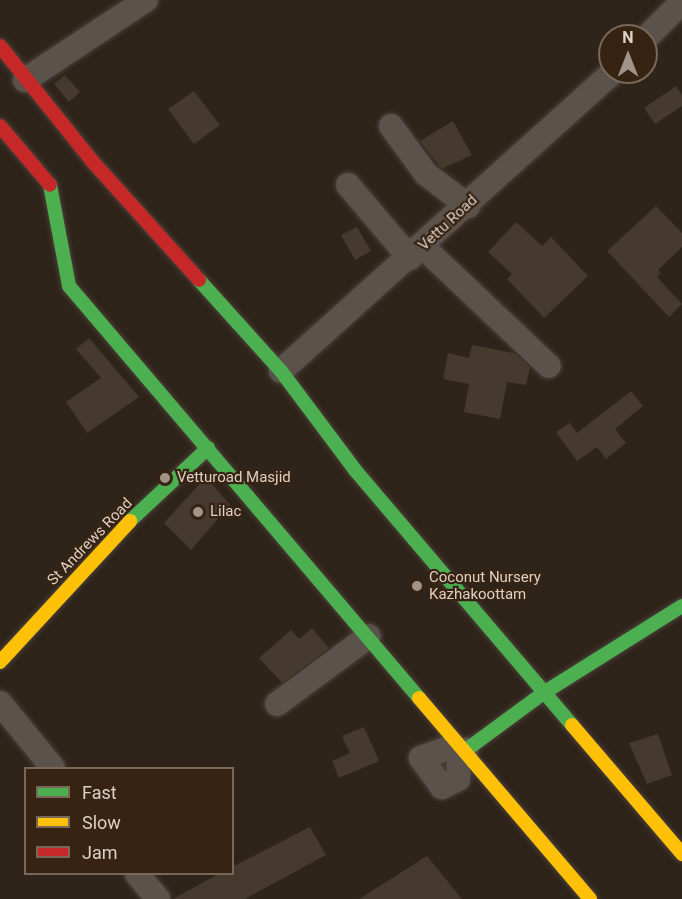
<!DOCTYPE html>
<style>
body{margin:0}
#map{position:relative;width:682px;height:899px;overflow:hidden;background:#2f241a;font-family:Roboto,sans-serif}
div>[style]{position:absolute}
.building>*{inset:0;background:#463a2e}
.roads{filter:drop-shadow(0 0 2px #4a4039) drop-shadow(0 0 2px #4a4039)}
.street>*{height:24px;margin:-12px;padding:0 12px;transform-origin:12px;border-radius:12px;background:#5b534b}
.fast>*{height:14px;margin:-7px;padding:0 7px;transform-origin:7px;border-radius:7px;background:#4caf50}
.slow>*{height:14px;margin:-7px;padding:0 7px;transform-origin:7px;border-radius:7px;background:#ffc107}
.jam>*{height:14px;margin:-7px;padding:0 7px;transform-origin:7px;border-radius:7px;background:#c62828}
.dots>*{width:16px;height:16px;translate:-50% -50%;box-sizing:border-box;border:3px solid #372312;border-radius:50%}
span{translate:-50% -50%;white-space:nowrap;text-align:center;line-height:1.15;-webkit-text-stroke:4.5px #372312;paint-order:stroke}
.street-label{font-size:15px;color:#ddd0c5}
.poi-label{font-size:15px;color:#ddd0c5}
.left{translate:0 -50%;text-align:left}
.legend{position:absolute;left:24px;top:767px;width:210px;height:108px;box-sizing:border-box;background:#372312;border:2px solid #79685a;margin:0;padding:8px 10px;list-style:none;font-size:18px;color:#ddd0c5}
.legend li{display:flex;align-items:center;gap:12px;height:30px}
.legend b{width:30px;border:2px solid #79685a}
.north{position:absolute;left:598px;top:24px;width:60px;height:60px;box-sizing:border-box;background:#372312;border:2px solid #79685a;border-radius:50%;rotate:0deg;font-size:16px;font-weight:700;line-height:24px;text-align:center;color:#ddd0c5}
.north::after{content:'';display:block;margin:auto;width:21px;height:27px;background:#a09489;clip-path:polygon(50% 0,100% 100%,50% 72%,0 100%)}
</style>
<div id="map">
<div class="building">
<div style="clip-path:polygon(65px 75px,80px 92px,69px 102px,54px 84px)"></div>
<div style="clip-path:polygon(676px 86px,682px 95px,682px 106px,655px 124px,644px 108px)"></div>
<div style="clip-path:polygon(194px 91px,220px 125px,194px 144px,168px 109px)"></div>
<div style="clip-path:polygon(453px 121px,472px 155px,442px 169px,420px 141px)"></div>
<div style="clip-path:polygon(656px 206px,682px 233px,682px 247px,658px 270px,661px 273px,657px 277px,682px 304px,669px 317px,607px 251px)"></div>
<div style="clip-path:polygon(516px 222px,542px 246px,551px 237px,588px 276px,544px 318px,507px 279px,512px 274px,488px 252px)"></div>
<div style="clip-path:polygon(357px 227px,371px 251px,355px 260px,341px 235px)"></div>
<div style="clip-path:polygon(89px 338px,139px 397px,87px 433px,66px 402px,101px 378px,76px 349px)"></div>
<div style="clip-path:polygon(472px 345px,514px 353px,530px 367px,526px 385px,507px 382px,500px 419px,464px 412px,469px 384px,443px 379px,448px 353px,469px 358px)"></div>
<div style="clip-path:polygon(631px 391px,643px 406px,615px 429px,626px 443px,606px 459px,597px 447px,577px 461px,556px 432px,570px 423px,577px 433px)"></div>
<div style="clip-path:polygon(206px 477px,230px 505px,191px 550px,164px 523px)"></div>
<div style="clip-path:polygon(312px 628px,329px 648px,282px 683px,259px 658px,291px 630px,299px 639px)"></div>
<div style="clip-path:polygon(364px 727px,379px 761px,339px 778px,332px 761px,350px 753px,342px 736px)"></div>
<div style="clip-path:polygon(658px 734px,672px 775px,647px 784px,629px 743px)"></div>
<div style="clip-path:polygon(310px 827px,326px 855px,245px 899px,173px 899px,220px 873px,232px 873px,232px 867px)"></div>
<div style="clip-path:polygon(427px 856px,462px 899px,359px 899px)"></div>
</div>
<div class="roads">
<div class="street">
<div style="left:646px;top:38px;width:51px;rotate:-45deg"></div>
<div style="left:25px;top:80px;width:145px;rotate:-33.5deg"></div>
<div style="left:391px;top:126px;width:59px;rotate:53.9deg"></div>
<div style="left:426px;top:174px;width:53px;rotate:37.3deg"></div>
<div style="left:348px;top:185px;width:96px;rotate:49.7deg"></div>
<div style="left:423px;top:247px;width:173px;rotate:43.4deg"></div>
<div style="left:281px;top:371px;width:447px;rotate:-42deg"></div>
<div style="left:0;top:703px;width:84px;rotate:50.8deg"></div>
<div style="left:277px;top:704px;width:114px;rotate:-36.5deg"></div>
<div style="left:459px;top:755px;width:24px;rotate:92deg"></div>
<div style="left:458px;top:779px;width:18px;rotate:153deg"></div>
<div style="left:442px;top:787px;width:36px;rotate:-126deg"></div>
<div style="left:421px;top:758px;width:32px;rotate:-20deg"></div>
<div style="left:451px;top:747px;width:11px;rotate:45deg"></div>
<div style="left:459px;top:755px;width:9px;rotate:-36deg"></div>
<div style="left:137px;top:874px;width:33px;rotate:50deg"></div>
</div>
<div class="fast">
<div style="left:50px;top:185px;width:103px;rotate:79.3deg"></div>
<div style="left:69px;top:286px;width:541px;rotate:49.65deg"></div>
<div style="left:199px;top:280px;width:122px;rotate:48deg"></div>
<div style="left:281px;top:371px;width:124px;rotate:53.2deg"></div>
<div style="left:355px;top:470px;width:335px;rotate:49.6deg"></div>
<div style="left:130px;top:521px;width:107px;rotate:-43.1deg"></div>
<div style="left:466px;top:750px;width:98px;rotate:-36.3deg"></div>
<div style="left:545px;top:692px;width:162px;rotate:-32.1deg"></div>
</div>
<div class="slow">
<div style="left:0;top:662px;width:192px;rotate:-47.3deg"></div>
<div style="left:419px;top:698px;width:264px;rotate:49.6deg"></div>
<div style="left:572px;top:725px;width:170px;rotate:49.5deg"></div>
</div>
<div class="jam">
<div style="left:0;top:46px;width:147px;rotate:51.3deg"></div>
<div style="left:92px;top:161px;width:160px;rotate:48deg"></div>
<div style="left:0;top:126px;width:77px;rotate:49.7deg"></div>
</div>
</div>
<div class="dots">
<div style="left:165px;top:478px;background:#a09489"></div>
<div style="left:198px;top:512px;background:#a09489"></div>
<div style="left:417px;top:586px;background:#a09489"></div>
</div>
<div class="street-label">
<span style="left:448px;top:223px;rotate:-43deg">Vettu Road</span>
<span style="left:90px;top:542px;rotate:-46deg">St Andrews Road</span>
</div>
<div class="poi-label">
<span class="left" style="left:177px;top:478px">Vetturoad Masjid</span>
<span class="left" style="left:210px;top:512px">Lilac</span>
<span class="left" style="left:429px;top:586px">Coconut Nursery<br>Kazhakoottam</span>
</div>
<ul class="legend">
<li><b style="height:8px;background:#4caf50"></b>Fast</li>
<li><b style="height:8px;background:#ffc107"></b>Slow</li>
<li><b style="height:8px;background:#c62828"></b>Jam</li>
</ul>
<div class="north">N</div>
</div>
